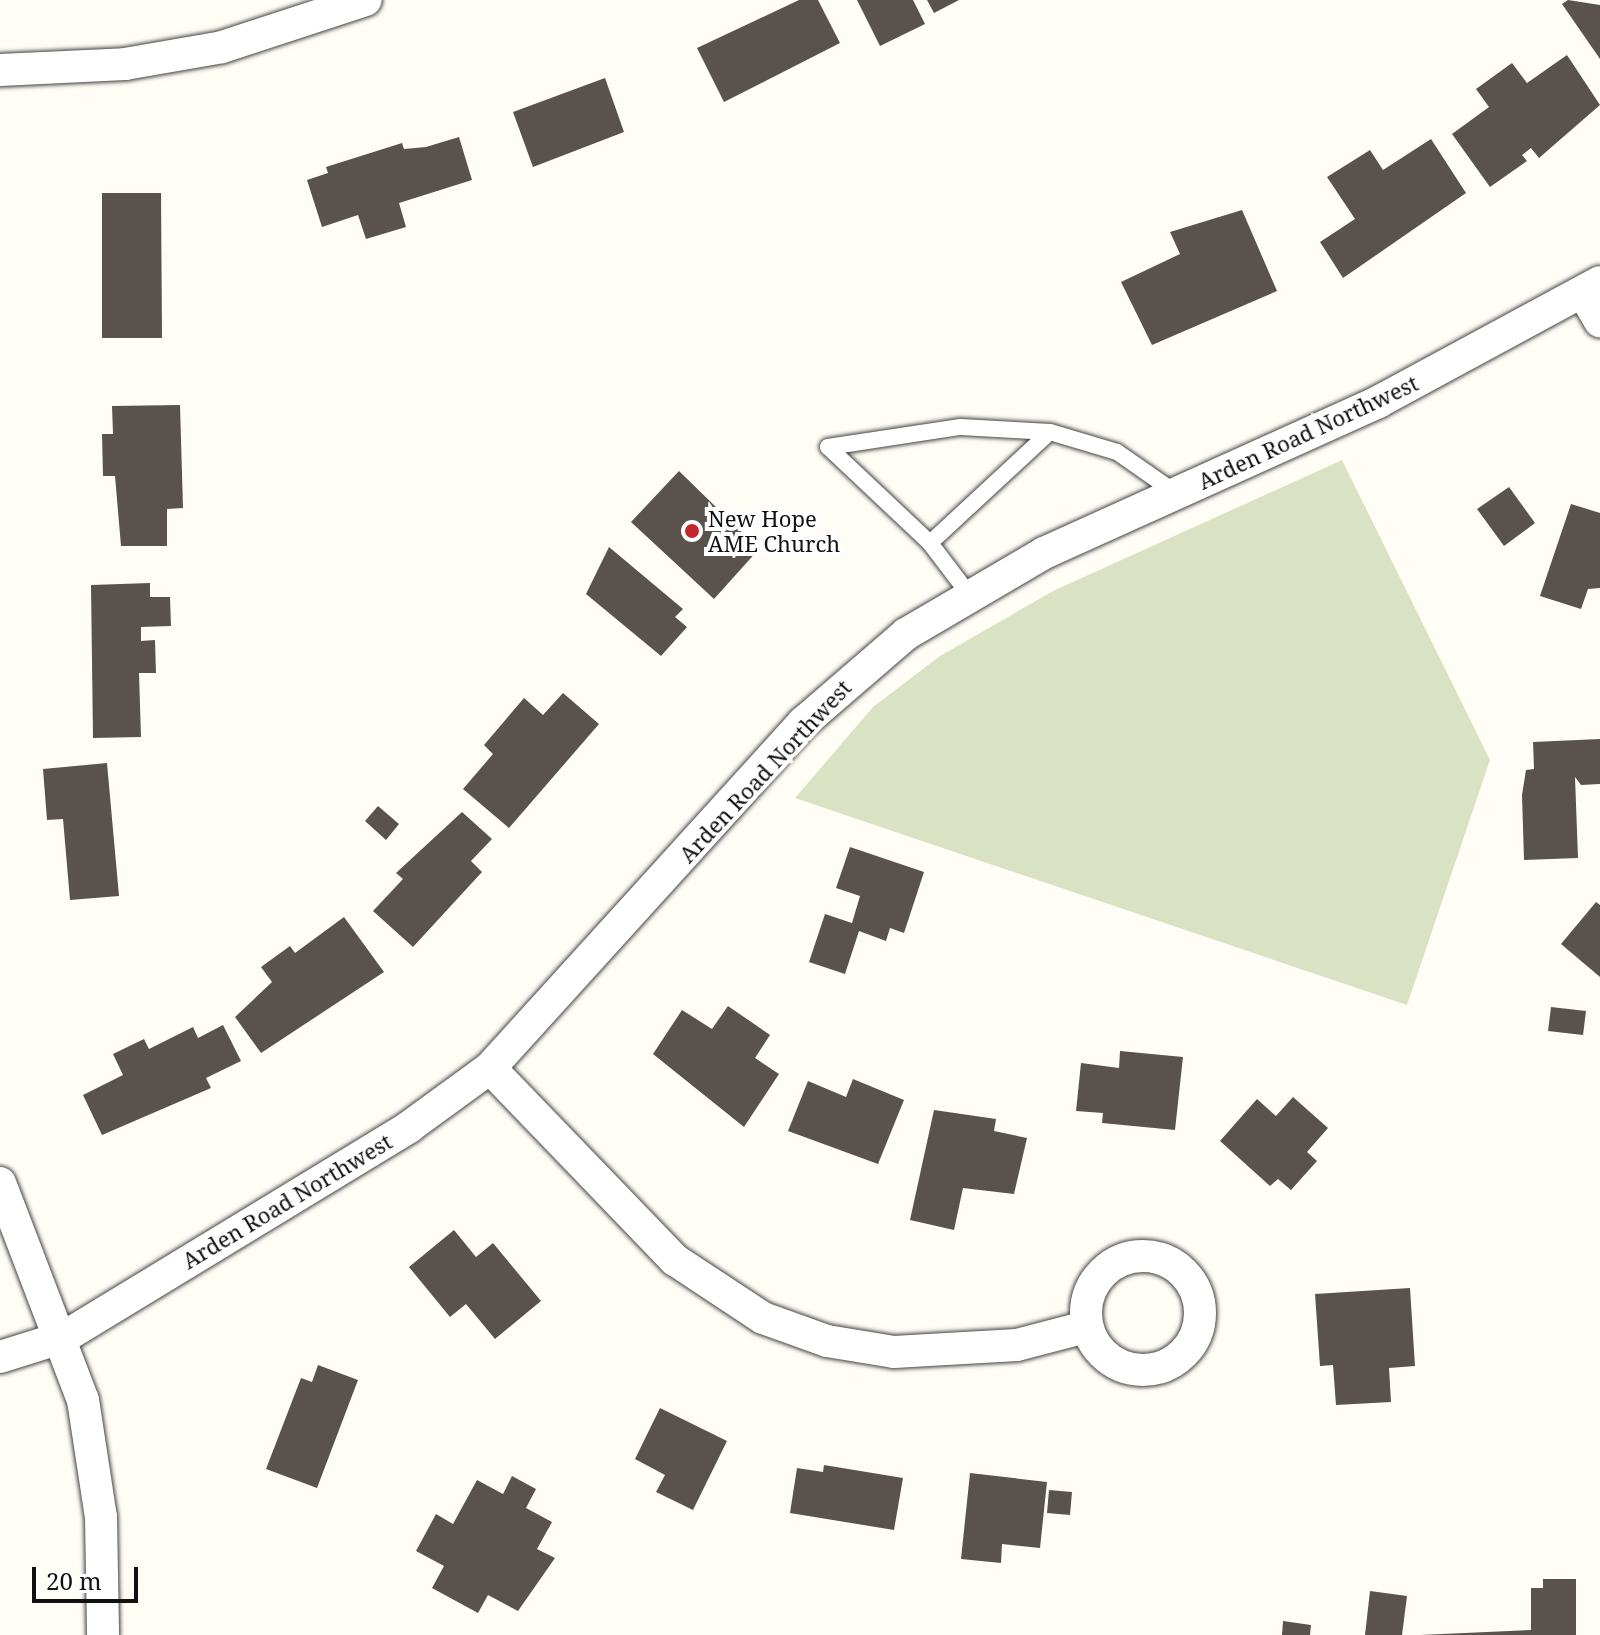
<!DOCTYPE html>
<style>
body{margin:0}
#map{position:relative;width:1600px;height:1635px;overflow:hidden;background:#fffdf5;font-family:"Noto Serif",serif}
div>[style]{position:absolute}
.cemetery>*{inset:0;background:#d9e3c4}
.building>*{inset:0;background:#5a524d}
.roads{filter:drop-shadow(0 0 2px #444) drop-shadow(0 0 2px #444)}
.service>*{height:16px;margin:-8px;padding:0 8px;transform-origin:8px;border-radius:8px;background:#fff}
.minor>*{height:32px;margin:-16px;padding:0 16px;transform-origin:16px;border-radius:16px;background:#fff}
.minor>.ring{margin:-16px;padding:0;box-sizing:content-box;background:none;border:32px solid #fff;border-radius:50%}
.dots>*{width:22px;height:22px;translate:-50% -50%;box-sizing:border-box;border:4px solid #fff;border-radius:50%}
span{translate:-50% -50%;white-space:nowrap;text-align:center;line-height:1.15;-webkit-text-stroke:8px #fff;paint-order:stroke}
.street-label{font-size:22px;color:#111}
.poi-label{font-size:22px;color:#111}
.left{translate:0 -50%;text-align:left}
.scale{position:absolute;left:32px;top:1567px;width:106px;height:36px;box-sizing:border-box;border:4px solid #111;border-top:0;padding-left:10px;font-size:24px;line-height:28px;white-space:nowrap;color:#111;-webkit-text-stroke:6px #fff;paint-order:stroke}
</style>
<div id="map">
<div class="cemetery">
<div style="clip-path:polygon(1342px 460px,1490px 760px,1407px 1005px,795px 798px,873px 707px,940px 656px,1053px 591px)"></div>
</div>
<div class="building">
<div style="clip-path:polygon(799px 0,818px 0,840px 43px,724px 102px,697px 48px)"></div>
<div style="clip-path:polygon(857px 0,913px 0,925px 24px,880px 46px)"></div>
<div style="clip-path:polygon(927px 0,959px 0,934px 13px)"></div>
<div style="clip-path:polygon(1568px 0,1600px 5px,1600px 59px,1562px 4px)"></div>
<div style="clip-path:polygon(1567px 55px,1600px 105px,1539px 158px,1531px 148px,1522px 155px,1527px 161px,1490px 187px,1452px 134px,1489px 107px,1476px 89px,1512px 63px,1527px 83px)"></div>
<div style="clip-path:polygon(605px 78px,624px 132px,533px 167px,513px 112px)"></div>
<div style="clip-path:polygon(459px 137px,472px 180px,399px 203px,406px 227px,366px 239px,358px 215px,322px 227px,307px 180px,328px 173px,326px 167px,402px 143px,404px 149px,426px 147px)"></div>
<div style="clip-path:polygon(1431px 139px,1466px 193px,1343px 278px,1320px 242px,1355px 219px,1327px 177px,1370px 150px,1383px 170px)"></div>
<div style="clip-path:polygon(102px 193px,161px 193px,162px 338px,102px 338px)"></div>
<div style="clip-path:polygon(1242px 210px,1277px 291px,1152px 345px,1121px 282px,1180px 254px,1170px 232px)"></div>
<div style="clip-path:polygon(180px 405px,183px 508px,167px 509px,167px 546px,121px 546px,115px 476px,103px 476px,102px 434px,113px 434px,112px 406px)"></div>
<div style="clip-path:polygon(679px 471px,759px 549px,714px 599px,631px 522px)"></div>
<div style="clip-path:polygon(1509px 487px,1535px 523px,1504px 546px,1477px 509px)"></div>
<div style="clip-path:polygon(1571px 504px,1600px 513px,1600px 588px,1588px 589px,1581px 609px,1540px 596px)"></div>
<div style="clip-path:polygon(609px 547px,683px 609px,675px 617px,687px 627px,661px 656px,586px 594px)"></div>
<div style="clip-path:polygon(150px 583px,150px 597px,170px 597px,171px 626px,141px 627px,141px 641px,155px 640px,156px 673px,139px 673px,141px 737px,93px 738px,91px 585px)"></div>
<div style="clip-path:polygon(563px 693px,599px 724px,509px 828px,463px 789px,493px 754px,484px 745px,524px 698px,543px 715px)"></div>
<div style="clip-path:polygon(1600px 739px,1600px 784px,1581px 785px,1575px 777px,1578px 858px,1524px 860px,1522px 795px,1526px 770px,1534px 769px,1533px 742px)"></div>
<div style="clip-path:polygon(107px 763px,119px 896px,70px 900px,63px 819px,47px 820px,43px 769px)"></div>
<div style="clip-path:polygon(378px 806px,399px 824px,386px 840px,365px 821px)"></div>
<div style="clip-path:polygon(462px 812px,492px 839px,471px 861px,482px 872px,413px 947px,373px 911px,403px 879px,396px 873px)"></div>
<div style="clip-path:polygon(850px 847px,924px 872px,904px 933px,890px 928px,886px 941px,859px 931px,845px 974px,809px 962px,825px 914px,852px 923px,860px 896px,836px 888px)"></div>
<div style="clip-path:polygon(1596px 902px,1600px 905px,1600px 977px,1561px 944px)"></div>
<div style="clip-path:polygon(344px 917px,384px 972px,261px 1053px,235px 1017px,272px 982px,261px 967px,290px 946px,295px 953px)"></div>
<div style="clip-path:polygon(728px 1006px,770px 1035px,755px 1058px,779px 1074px,744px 1127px,653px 1054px,682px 1010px,712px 1029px)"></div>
<div style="clip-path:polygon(1551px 1007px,1586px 1011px,1583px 1035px,1548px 1031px)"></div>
<div style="clip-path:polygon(223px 1025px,241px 1061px,206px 1078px,211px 1088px,102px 1135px,83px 1095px,123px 1075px,113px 1054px,144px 1039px,149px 1049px,193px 1027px,198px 1038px)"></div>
<div style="clip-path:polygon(1120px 1051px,1183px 1057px,1175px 1130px,1102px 1123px,1103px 1113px,1076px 1111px,1081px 1063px,1119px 1068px)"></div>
<div style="clip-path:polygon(853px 1079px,904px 1100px,878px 1164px,788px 1131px,808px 1081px,846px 1097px)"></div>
<div style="clip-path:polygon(1293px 1097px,1328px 1128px,1307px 1152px,1317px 1161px,1291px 1190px,1278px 1179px,1270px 1186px,1220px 1141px,1257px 1099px,1276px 1116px)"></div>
<div style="clip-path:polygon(934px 1110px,996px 1119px,994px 1131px,1027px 1138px,1014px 1194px,963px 1188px,954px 1230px,910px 1220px)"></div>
<div style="clip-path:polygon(454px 1230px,476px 1257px,493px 1243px,541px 1301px,495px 1339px,466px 1304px,450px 1317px,409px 1267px)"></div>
<div style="clip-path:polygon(1410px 1288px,1415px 1366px,1389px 1368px,1391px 1402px,1336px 1405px,1333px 1365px,1320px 1366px,1315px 1294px)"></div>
<div style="clip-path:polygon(318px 1365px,358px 1380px,317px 1488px,266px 1469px,301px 1378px,312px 1382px)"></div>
<div style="clip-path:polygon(660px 1408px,727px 1441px,693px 1510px,656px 1492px,665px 1475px,635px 1459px)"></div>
<div style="clip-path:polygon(824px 1465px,903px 1478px,894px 1530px,790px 1513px,797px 1468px,823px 1472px)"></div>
<div style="clip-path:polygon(970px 1473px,1047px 1482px,1040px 1548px,1002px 1544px,1001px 1563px,961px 1559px)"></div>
<div style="clip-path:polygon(512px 1476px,536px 1489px,526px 1508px,552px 1522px,537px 1549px,555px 1558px,518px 1611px,488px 1595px,478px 1613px,432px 1588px,444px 1566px,416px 1551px,436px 1514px,453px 1524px,477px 1480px,503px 1494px)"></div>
<div style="clip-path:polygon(1049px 1490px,1072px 1492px,1070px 1515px,1047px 1513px)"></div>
<div style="clip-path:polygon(1543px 1579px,1576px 1579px,1576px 1635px,1420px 1635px,1531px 1630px,1531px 1588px,1543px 1588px)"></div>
<div style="clip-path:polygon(1370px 1591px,1407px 1596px,1402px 1635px,1365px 1635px)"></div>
<div style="clip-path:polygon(1283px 1621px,1311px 1625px,1310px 1635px,1282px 1635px)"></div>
</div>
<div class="roads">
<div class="service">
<div style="left:930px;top:543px;width:140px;rotate:-136.7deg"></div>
<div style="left:828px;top:447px;width:134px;rotate:-8.6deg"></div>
<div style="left:961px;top:427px;width:89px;rotate:3.2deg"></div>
<div style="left:971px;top:597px;width:68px;rotate:-127.2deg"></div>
<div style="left:930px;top:543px;width:163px;rotate:-42.8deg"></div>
<div style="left:1050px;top:432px;width:70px;rotate:16.6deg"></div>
<div style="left:1117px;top:452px;width:72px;rotate:34.8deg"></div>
</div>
<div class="minor">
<div style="left:0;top:70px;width:125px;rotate:-2.7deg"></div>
<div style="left:125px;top:64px;width:98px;rotate:-9.9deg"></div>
<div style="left:222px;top:47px;width:151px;rotate:-18.1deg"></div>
<div style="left:1583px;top:292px;width:34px;rotate:60deg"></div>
<div style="left:490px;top:1068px;width:267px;rotate:46.1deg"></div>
<div style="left:675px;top:1260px;width:105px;rotate:33.4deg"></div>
<div style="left:763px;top:1318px;width:68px;rotate:19.8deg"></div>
<div style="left:827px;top:1341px;width:68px;rotate:9.3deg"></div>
<div style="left:894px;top:1352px;width:123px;rotate:-3.3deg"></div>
<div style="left:1017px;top:1345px;width:71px;rotate:-14.6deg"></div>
<div style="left:0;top:1183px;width:232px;rotate:69.1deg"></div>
<div style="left:83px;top:1400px;width:118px;rotate:81.3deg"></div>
<div style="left:101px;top:1517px;width:118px;rotate:89deg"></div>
<div class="ring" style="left:1086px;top:1256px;width:82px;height:82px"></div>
<div style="left:0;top:1357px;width:67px;rotate:-17.4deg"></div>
<div style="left:64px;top:1337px;width:404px;rotate:-31.3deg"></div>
<div style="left:409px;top:1127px;width:100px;rotate:-36.1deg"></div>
<div style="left:490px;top:1068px;width:466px;rotate:-47.8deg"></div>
<div style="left:803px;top:723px;width:136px;rotate:-40.8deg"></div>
<div style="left:906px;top:634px;width:160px;rotate:-30.4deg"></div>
<div style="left:1044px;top:553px;width:367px;rotate:-24.3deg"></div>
<div style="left:1378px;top:402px;width:252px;rotate:-28.4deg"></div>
</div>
</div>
<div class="dots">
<div style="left:692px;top:531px;background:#c4262e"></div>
</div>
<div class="street-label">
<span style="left:1308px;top:432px;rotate:-25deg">Arden Road Northwest</span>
<span style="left:765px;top:771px;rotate:-47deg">Arden Road Northwest</span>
<span style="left:287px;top:1201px;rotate:-31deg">Arden Road Northwest</span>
</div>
<div class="poi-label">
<span class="left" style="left:708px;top:531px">New Hope<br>AME Church</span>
</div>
<div class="scale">20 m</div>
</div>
